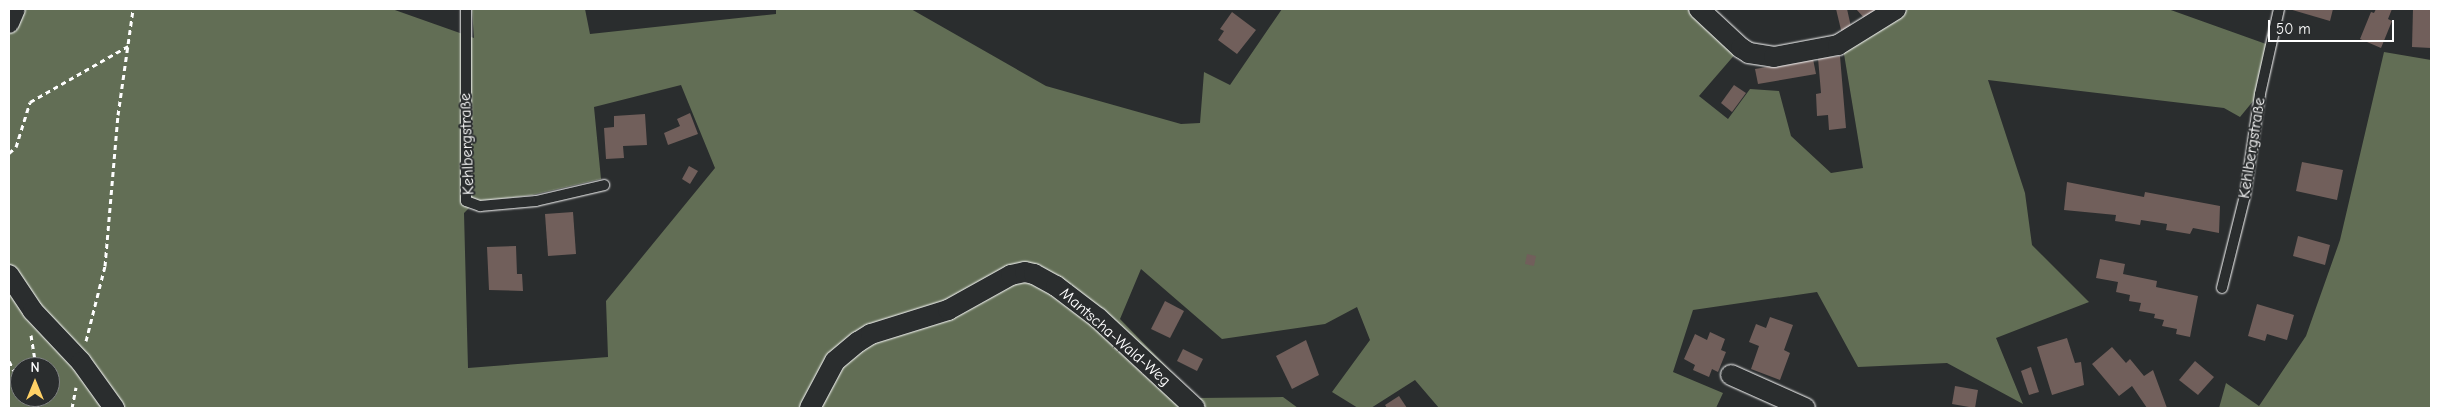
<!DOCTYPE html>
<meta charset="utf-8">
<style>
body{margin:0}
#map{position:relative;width:2440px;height:417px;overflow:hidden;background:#2a2d2e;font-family:"Comic Neue",sans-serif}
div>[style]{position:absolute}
.green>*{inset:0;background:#626e55}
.building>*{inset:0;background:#715f5b}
.path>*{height:3px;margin-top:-1.5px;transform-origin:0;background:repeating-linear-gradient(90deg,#fff 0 5px,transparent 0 9px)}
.roads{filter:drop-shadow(0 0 1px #fff) drop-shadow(0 0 1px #fff)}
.service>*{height:10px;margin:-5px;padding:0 5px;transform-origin:5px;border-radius:5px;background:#2a2d2e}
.minor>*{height:20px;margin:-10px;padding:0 10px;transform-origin:10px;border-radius:10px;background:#2a2d2e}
span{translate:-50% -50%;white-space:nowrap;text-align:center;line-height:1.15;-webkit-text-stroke:4px #2a2d2e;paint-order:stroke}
.street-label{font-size:16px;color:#fff}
.frame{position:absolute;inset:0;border:10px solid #fff;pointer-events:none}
.north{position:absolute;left:10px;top:357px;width:50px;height:50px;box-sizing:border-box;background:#2a2d2e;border:1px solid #7f8182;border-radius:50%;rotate:0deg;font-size:14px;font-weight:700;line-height:20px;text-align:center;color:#fff}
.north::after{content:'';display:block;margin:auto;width:18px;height:22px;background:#ffd166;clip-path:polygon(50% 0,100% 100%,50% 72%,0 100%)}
.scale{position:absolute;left:2268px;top:20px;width:126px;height:22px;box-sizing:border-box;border:2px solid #fff;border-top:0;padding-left:6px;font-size:15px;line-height:18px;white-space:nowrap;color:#fff;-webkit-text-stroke:4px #2a2d2e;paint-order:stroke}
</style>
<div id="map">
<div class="green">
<div style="clip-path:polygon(evenodd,9px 9px,392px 9px,474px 38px,472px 9px,585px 9px,590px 34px,776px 14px,776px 9px,911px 9px,1046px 86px,1181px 124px,1200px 123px,1204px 72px,1230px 85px,1282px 9px,1692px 9px,1737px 52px,1699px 96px,1728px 119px,1750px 89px,1779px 91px,1791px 136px,1831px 173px,1863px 168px,1843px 48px,1893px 13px,1907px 9px,2168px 9px,2266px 44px,2254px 100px,2240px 117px,2224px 108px,1988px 80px,2025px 193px,2032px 245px,2089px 302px,1996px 338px,2023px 404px,1947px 363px,1858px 367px,1817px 292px,1693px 310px,1673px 372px,1723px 393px,1716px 408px,1439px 408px,1415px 380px,1371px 408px,1358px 408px,1332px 392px,1370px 340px,1357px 307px,1325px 324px,1222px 339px,1141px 269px,1120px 319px,1197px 398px,1283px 397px,1298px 408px,9px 408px,9px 9px,681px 85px,715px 168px,606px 301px,608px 357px,468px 368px,464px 213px,475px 202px,532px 195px,601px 179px,594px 107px,681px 85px,9px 9px,20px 367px,50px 367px,50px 397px,20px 397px,20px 367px)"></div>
<div style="clip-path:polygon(2384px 52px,2431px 60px,2431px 408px,2219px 408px,2226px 383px,2259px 406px,2306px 336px,2340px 240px)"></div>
</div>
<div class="building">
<div style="clip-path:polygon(1836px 9px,1847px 9px,1852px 31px,1842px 34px)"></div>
<div style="clip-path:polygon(1856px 9px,1880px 9px,1866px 20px)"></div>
<div style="clip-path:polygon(2289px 9px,2333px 9px,2330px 21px)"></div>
<div style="clip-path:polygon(2376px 9px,2392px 9px,2388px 19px,2392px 21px,2381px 48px,2360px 39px,2371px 12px,2374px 13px)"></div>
<div style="clip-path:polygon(2413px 9px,2431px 9px,2431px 48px,2412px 47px)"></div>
<div style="clip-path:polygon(1232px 12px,1256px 30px,1237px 54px,1218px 40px,1224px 31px,1220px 29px)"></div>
<div style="clip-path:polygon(1840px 56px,1846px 128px,1829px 130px,1828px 115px,1817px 116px,1816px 94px,1821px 93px,1818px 58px)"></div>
<div style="clip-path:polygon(1813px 59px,1816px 74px,1758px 84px,1755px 69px)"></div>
<div style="clip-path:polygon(1734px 85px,1746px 93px,1732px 112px,1721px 103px)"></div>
<div style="clip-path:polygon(690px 113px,698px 134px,668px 145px,664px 133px,680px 126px,677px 119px)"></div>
<div style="clip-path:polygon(645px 114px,647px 145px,623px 146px,624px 158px,606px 159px,604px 128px,614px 127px,614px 116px)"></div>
<div style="clip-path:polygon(2302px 162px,2343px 170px,2337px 200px,2296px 191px)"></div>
<div style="clip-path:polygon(689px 166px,698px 171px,690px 184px,682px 179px)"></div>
<div style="clip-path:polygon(2067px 182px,2144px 197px,2145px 192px,2220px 206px,2219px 233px,2193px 228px,2190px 234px,2166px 230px,2167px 224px,2141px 220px,2140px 225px,2115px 221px,2116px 215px,2064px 210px)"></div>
<div style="clip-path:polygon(573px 212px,576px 254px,548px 256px,545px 214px)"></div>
<div style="clip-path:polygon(2298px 236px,2330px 245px,2325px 265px,2293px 256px)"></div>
<div style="clip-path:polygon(516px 246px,517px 274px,522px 274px,523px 291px,489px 290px,487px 247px)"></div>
<div style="clip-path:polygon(1527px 254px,1536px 256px,1534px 266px,1525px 264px)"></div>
<div style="clip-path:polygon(2100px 259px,2125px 264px,2123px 274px,2157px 281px,2156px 287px,2198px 296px,2190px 337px,2176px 334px,2177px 329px,2162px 326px,2164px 320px,2154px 318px,2155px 314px,2139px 311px,2141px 303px,2129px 301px,2130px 295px,2116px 292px,2118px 282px,2096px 278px)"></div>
<div style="clip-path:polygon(1165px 301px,1184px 311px,1170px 338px,1151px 329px)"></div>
<div style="clip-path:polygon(2257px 304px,2294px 315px,2287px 340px,2267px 334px,2265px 341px,2248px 336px)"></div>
<div style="clip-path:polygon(1770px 317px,1793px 325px,1784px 350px,1790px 353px,1780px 380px,1751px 369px,1759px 346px,1749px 342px,1756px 324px,1766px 328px)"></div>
<div style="clip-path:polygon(1710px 332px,1725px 339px,1721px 350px,1726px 352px,1718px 372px,1712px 369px,1709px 377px,1693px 370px,1695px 365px,1684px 359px,1695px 334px,1707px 340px)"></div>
<div style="clip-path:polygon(2067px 338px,2075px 363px,2081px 362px,2084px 385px,2052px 395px,2037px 347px)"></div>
<div style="clip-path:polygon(1306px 340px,1319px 375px,1292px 389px,1276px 356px)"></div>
<div style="clip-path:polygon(2112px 347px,2126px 363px,2130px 359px,2144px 376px,2153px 370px,2167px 408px,2147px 408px,2132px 386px,2119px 396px,2092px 364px)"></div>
<div style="clip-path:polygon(1183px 349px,1203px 359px,1197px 371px,1177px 361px)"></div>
<div style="clip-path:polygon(2195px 361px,2214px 377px,2198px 395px,2179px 380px)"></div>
<div style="clip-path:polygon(2031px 367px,2039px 392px,2029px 395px,2021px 371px)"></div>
<div style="clip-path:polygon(1955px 386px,1978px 390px,1975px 408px,1952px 404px)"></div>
<div style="clip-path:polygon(1399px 396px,1407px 408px,1387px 408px,1385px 405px)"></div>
</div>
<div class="path">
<div style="left:9px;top:153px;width:9px;rotate:-41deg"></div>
<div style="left:16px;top:147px;width:47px;rotate:-72.7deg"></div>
<div style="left:30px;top:102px;width:113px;rotate:-29.7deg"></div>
<div style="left:31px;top:335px;width:32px;rotate:81deg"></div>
<div style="left:86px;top:341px;width:77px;rotate:-75.8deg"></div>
<div style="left:105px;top:266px;width:152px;rotate:-85.1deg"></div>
<div style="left:118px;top:115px;width:107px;rotate:-81.9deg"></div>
<div style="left:9px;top:361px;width:25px;rotate:63deg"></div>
<div style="left:28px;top:397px;width:14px;rotate:54deg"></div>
<div style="left:37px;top:397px;width:11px;rotate:85deg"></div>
<div style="left:72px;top:408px;width:21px;rotate:-79deg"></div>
</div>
<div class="roads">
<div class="service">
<div style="left:466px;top:9px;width:192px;rotate:90deg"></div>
<div style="left:466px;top:201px;width:15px;rotate:20deg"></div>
<div style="left:480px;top:206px;width:56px;rotate:-5.1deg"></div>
<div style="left:536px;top:201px;width:70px;rotate:-13.2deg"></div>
<div style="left:2222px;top:288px;width:95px;rotate:-76deg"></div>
<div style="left:2245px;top:196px;width:103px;rotate:-81.6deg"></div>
<div style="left:2260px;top:94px;width:87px;rotate:-77.4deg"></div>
</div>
<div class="minor">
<div style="left:1699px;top:9px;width:57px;rotate:42.9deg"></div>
<div style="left:1741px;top:48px;width:9px;rotate:32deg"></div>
<div style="left:1749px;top:53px;width:25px;rotate:9deg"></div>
<div style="left:1774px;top:57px;width:65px;rotate:-10.6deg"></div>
<div style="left:1838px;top:45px;width:68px;rotate:-31.8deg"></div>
<div style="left:9px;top:23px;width:15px;rotate:-67deg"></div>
<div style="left:9px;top:275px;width:43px;rotate:56.3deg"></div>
<div style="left:33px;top:311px;width:70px;rotate:46.7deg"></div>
<div style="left:81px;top:362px;width:57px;rotate:54.3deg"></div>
<div style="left:1731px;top:375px;width:81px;rotate:24deg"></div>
<div style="left:810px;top:408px;width:53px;rotate:-62deg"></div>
<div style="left:835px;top:361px;width:30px;rotate:-40deg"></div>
<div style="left:858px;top:342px;width:15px;rotate:-32deg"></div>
<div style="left:871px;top:334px;width:81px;rotate:-17.3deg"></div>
<div style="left:948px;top:310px;width:72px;rotate:-29.1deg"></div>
<div style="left:1011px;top:275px;width:14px;rotate:-12deg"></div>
<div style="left:1025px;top:272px;width:9px;rotate:13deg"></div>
<div style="left:1034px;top:274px;width:25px;rotate:29deg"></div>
<div style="left:1056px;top:286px;width:53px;rotate:37.3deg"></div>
<div style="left:1098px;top:318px;width:132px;rotate:42.9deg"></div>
</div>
</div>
<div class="street-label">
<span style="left:467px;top:144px;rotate:-92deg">Kehlbergstraße</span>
<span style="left:2252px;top:148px;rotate:-81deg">Kehlbergstraße</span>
<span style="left:1115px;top:337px;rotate:41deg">Mantscha-Wald-Weg</span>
</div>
<div class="frame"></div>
<div class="north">N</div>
<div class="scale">50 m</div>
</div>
